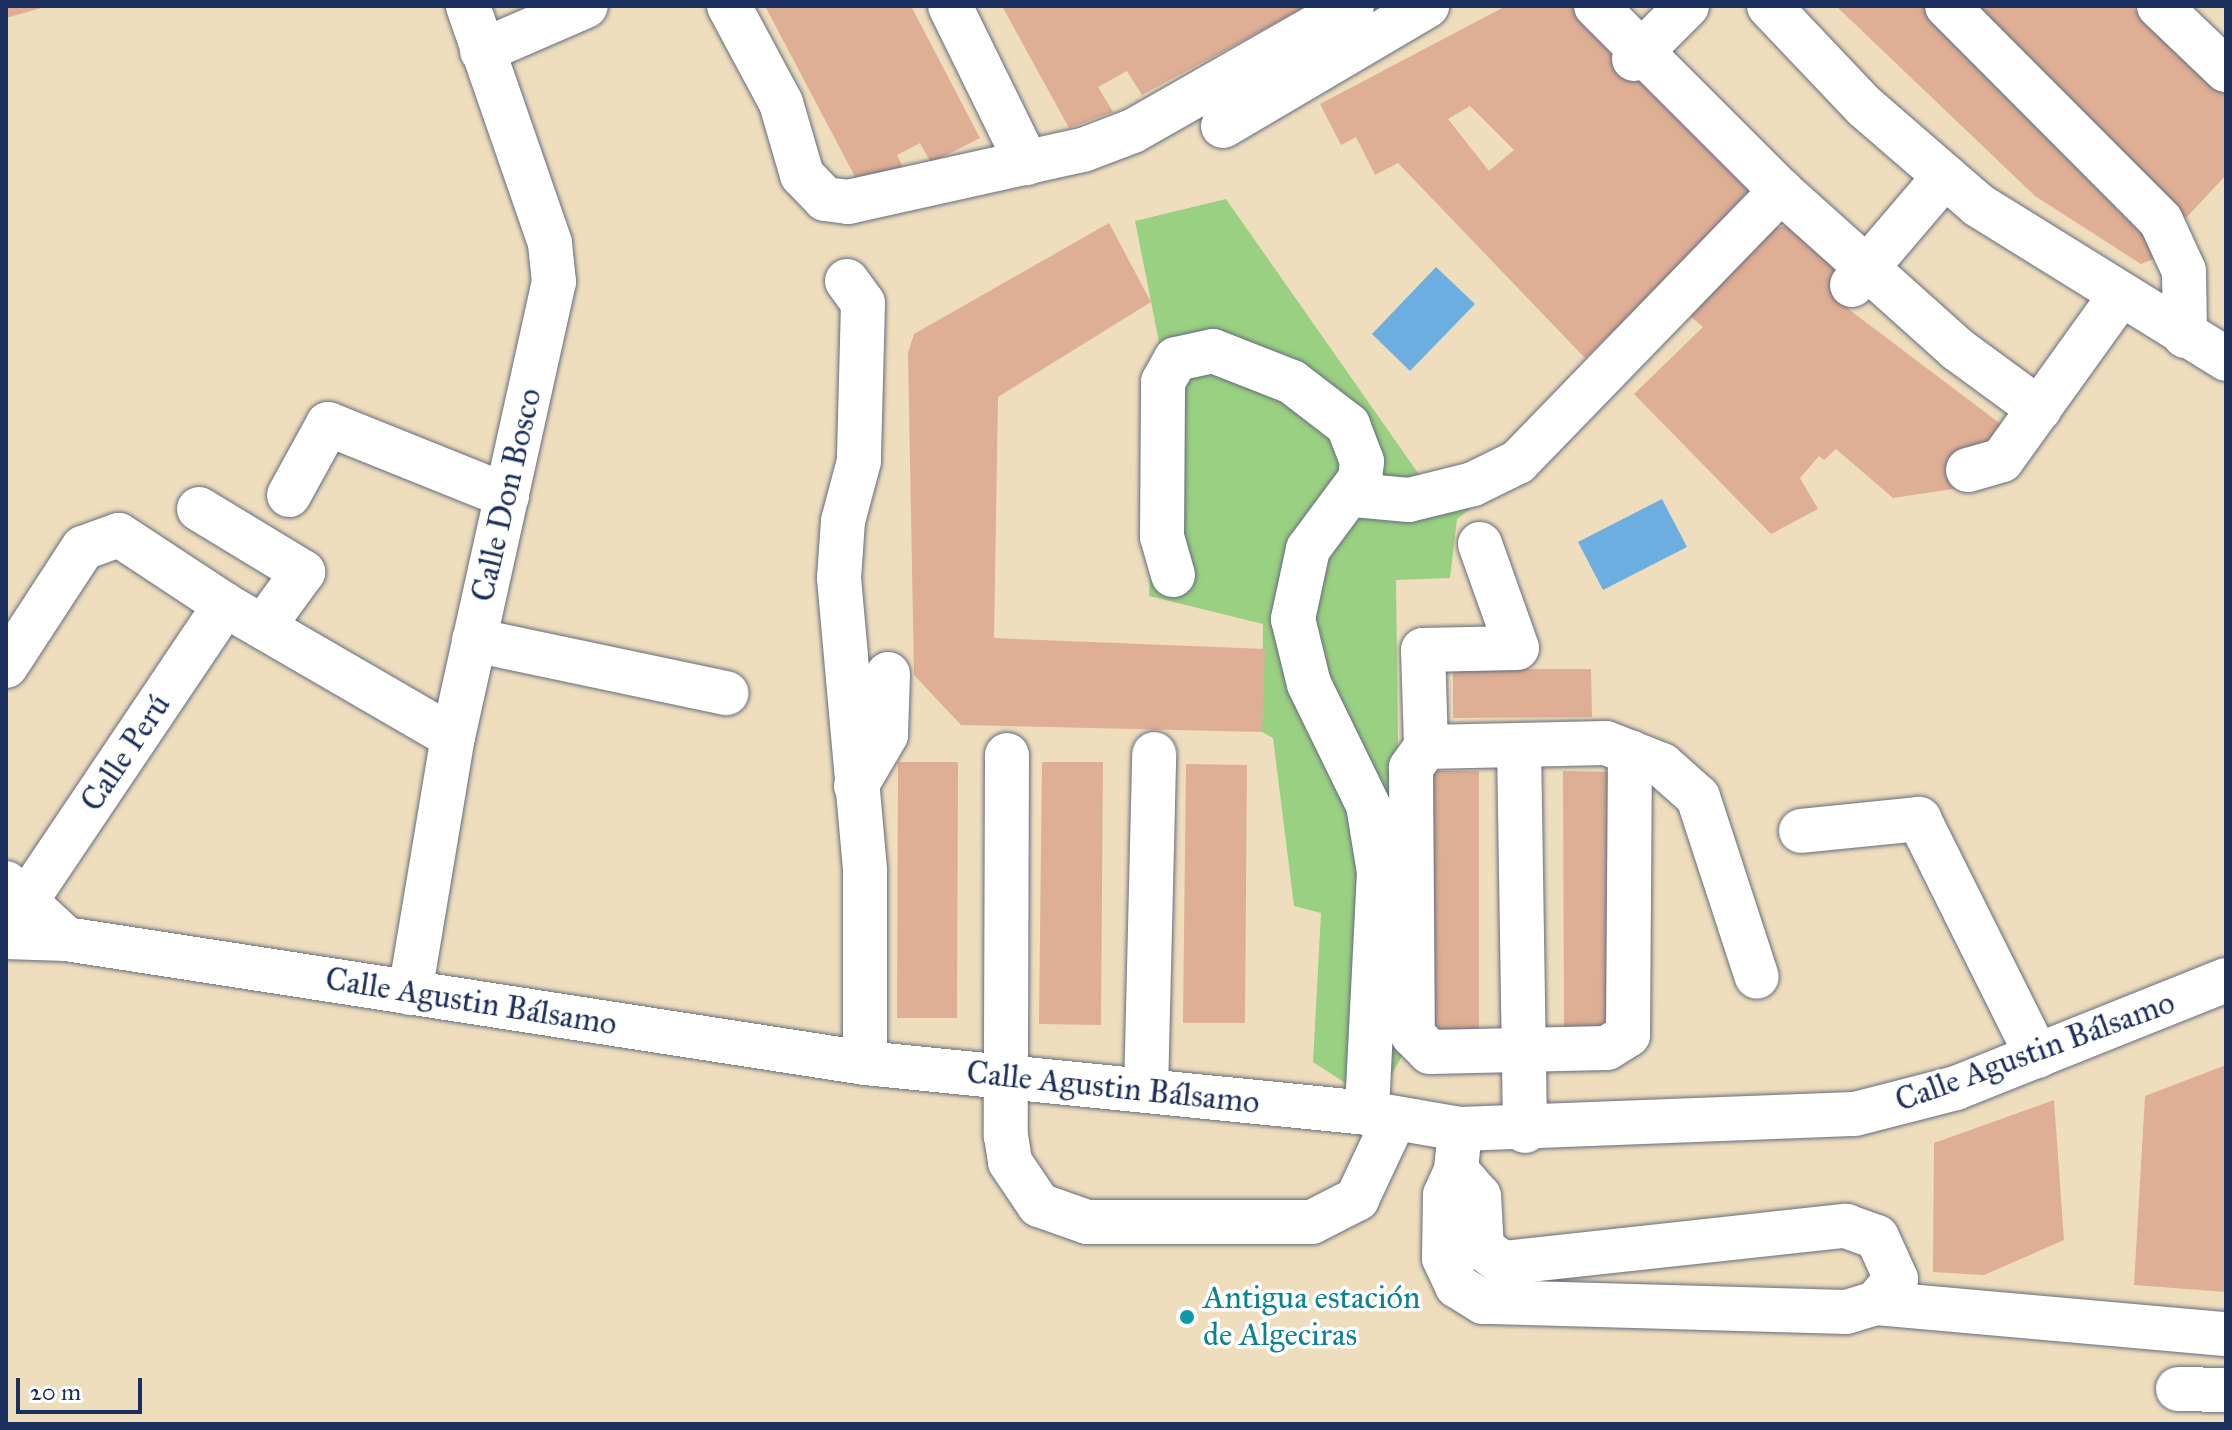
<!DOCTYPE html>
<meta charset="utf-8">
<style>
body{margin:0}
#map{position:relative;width:2232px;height:1430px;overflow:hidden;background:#efdebd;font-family:"IM FELL Great Primer",serif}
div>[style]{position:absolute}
.green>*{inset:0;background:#9ad082}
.water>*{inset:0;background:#6caee0}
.building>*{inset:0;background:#deae95}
.roads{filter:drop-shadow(0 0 2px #656c7f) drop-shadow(0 0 2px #656c7f)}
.minor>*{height:44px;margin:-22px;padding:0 22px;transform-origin:22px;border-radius:22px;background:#fff}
.major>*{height:44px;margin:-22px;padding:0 22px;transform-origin:22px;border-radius:22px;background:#fff}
.dots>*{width:22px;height:22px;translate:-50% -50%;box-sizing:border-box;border:4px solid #fff;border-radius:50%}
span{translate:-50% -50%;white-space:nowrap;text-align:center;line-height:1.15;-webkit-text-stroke:7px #fff;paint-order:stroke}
.street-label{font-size:32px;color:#1b2f5e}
.culture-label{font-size:32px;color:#0d838f}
.left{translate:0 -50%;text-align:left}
.frame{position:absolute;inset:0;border:8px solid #1b2f5e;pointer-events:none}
.scale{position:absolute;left:16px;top:1378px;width:126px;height:36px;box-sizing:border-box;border:4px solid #1b2f5e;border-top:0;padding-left:10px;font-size:24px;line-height:28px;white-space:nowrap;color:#1b2f5e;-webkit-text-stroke:6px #fff;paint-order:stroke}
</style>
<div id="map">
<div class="green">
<div style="clip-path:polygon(1226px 199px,1425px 483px,1489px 495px,1457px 519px,1450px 578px,1396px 580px,1402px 1056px,1376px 1103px,1313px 1062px,1321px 913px,1294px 906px,1273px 738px,1262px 732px,1263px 624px,1149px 596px,1160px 347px,1135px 221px)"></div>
</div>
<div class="water">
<div style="clip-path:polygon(1436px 267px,1475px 304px,1410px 371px,1372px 334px)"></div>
<div style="clip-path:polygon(1662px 499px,1687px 547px,1603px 590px,1578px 542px)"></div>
</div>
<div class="building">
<div style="clip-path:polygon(6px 6px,45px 6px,45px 7px,6px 18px)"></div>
<div style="clip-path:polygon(765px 6px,911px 6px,980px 138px,931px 163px,920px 143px,897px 155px,904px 169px,862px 190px)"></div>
<div style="clip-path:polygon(1002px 6px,1142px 7px,1307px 6px,1142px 95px,1127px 71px,1098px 87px,1113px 112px,1069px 128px)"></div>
<div style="clip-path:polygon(evenodd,1506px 6px,1577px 6px,1759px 193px,1585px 358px,1398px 163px,1375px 175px,1356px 137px,1341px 145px,1320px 104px,1506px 6px,1470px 106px,1514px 150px,1489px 171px,1448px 119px,1470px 106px)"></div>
<div style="clip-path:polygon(1836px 6px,1924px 6px,2157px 243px,2156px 258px,2141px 264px,2035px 196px)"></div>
<div style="clip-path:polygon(1960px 6px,2131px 6px,2226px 96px,2226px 175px,2186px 218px)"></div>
<div style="clip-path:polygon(1109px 223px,1151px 302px,998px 397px,994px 638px,1265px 649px,1262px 732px,961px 725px,914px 675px,908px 353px,914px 334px)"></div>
<div style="clip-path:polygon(1795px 225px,1861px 294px,1847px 308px,2002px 425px,1953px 489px,1893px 498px,1836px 449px,1824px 460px,1819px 456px,1800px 478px,1818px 509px,1771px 534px,1634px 394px,1703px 327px,1689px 315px,1773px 228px)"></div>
<div style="clip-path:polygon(1453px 669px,1591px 669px,1592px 717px,1453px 718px)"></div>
<div style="clip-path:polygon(898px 762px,958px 762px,957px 1018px,897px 1018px)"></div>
<div style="clip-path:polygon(1042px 762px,1103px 762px,1101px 1025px,1039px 1024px)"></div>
<div style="clip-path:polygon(1186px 764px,1247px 765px,1245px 1023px,1183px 1023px)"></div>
<div style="clip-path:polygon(1427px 771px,1479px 771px,1479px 1034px,1427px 1034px)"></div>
<div style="clip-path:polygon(1563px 771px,1617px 772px,1617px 1032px,1564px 1033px)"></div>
<div style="clip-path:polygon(2226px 1065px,2226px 1292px,2134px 1285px,2145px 1096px)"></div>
<div style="clip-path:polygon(2054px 1100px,2064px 1240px,1984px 1275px,1933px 1272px,1934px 1143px)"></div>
</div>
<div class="roads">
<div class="minor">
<div style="left:729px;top:6px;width:110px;rotate:61.8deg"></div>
<div style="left:781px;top:103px;width:75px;rotate:73.7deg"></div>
<div style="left:802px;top:175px;width:33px;rotate:46deg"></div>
<div style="left:825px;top:199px;width:23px;rotate:7deg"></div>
<div style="left:848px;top:202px;width:241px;rotate:-12.5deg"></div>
<div style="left:1083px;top:150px;width:53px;rotate:-20.8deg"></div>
<div style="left:1133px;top:131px;width:252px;rotate:-29.7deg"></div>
<div style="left:950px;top:6px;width:175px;rotate:63.9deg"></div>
<div style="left:1596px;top:6px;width:262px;rotate:45deg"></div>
<div style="left:1781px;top:191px;width:237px;rotate:41.9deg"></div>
<div style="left:1957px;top:349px;width:102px;rotate:36.2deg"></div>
<div style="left:1947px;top:6px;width:303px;rotate:45.1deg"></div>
<div style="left:2161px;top:221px;width:55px;rotate:65.3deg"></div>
<div style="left:2184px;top:271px;width:65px;rotate:89.1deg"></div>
<div style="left:2159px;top:6px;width:93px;rotate:43.7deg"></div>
<div style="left:482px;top:51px;width:113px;rotate:-23.4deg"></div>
<div style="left:1634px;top:59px;width:75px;rotate:-45deg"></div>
<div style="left:1223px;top:126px;width:237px;rotate:-30.5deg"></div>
<div style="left:847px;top:281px;width:27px;rotate:54deg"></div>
<div style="left:863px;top:303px;width:158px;rotate:91.5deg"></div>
<div style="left:859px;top:461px;width:62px;rotate:104.9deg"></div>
<div style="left:843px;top:521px;width:57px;rotate:94deg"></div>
<div style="left:839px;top:578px;width:294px;rotate:84.9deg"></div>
<div style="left:865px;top:871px;width:192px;rotate:90deg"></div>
<div style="left:1852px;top:285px;width:143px;rotate:-49.5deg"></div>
<div style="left:1968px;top:470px;width:35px;rotate:-16deg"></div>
<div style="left:2002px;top:460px;width:201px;rotate:-54.3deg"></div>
<div style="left:289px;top:495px;width:81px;rotate:-61.2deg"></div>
<div style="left:328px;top:424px;width:193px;rotate:21.9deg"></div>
<div style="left:1354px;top:495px;width:55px;rotate:5.2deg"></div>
<div style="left:1409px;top:500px;width:66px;rotate:-14deg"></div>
<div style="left:1473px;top:484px;width:50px;rotate:-26.1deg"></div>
<div style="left:1518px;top:462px;width:378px;rotate:-45.9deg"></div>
<div style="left:199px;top:509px;width:122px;rotate:31.2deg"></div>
<div style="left:303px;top:572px;width:68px;rotate:126deg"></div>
<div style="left:1480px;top:544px;width:110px;rotate:70.4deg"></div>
<div style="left:1517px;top:648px;width:94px;rotate:178.8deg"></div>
<div style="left:1423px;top:650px;width:97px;rotate:88.2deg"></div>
<div style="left:1426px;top:747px;width:180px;rotate:-1.3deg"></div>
<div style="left:1606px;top:743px;width:60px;rotate:21.4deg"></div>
<div style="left:1662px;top:765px;width:48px;rotate:41.6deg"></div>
<div style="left:1698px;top:797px;width:189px;rotate:71.9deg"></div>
<div style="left:1173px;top:575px;width:40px;rotate:-106deg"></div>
<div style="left:1162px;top:537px;width:155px;rotate:-89.6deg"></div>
<div style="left:1163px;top:382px;width:26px;rotate:-61deg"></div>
<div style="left:1176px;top:359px;width:38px;rotate:-12deg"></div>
<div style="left:1213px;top:351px;width:85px;rotate:21.4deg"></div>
<div style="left:1292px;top:382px;width:71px;rotate:37.5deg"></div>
<div style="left:1348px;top:425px;width:39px;rotate:69deg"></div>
<div style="left:1362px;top:461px;width:18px;rotate:96deg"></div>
<div style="left:1360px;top:479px;width:87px;rotate:126.6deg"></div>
<div style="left:1308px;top:549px;width:72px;rotate:102.1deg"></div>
<div style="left:1293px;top:619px;width:67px;rotate:76.2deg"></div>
<div style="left:1309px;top:684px;width:135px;rotate:64deg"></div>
<div style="left:1368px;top:805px;width:68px;rotate:80.7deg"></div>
<div style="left:1379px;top:872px;width:241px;rotate:92.9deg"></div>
<div style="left:474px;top:640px;width:258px;rotate:11.9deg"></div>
<div style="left:6px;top:666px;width:141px;rotate:-56.9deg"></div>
<div style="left:83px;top:548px;width:38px;rotate:-20deg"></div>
<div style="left:119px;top:535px;width:127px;rotate:33.4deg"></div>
<div style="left:1519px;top:745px;width:386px;rotate:89.1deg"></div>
<div style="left:1426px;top:747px;width:26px;rotate:126deg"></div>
<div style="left:1411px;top:768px;width:267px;rotate:89.6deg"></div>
<div style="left:1413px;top:1035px;width:24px;rotate:45deg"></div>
<div style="left:1430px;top:1052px;width:177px;rotate:-1.3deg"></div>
<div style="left:1607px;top:1048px;width:25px;rotate:-32deg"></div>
<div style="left:1628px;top:1035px;width:283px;rotate:-89.6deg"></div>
<div style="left:1007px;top:755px;width:381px;rotate:90.2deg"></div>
<div style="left:1006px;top:1136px;width:26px;rotate:81deg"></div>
<div style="left:1010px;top:1162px;width:52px;rotate:56deg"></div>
<div style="left:1039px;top:1205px;width:51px;rotate:19.5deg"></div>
<div style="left:1087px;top:1222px;width:225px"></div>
<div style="left:1312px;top:1222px;width:51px;rotate:-27.1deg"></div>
<div style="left:1357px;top:1199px;width:89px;rotate:-64.9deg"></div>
<div style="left:856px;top:786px;width:59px;rotate:-59.5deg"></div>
<div style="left:886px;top:735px;width:61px;rotate:-88.1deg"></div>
<div style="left:1801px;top:831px;width:119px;rotate:-5.8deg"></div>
<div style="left:1919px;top:819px;width:265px;rotate:63.5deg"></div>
<div style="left:6px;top:883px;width:82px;rotate:43deg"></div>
<div style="left:66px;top:939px;width:809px;rotate:8.82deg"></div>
<div style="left:865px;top:1063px;width:504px;rotate:5.69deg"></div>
<div style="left:1367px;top:1113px;width:94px;rotate:9.8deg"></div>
<div style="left:1460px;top:1129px;width:395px;rotate:-2.2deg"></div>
<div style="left:1855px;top:1114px;width:104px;rotate:-14.4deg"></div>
<div style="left:1956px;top:1088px;width:291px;rotate:-21.8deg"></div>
<div style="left:26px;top:901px;width:357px;rotate:-56.1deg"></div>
<div style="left:225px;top:605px;width:263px;rotate:30.1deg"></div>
<div style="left:6px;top:937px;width:60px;rotate:1.9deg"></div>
<div style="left:410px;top:993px;width:260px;rotate:-80.5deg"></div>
<div style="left:453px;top:737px;width:466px;rotate:-77.5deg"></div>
<div style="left:554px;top:282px;width:39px;rotate:-96deg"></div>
<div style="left:550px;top:243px;width:251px;rotate:-109.1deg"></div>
<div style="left:1146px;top:1091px;width:337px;rotate:-88.6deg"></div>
<div style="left:1456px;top:1170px;width:35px;rotate:49deg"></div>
<div style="left:1479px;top:1196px;width:52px;rotate:86.7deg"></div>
<div style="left:1482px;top:1248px;width:26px;rotate:36deg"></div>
<div style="left:1503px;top:1263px;width:345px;rotate:-6.2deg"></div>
<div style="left:1846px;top:1226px;width:33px;rotate:20deg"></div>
<div style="left:1877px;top:1237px;width:46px;rotate:65.7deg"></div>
<div style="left:1896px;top:1279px;width:31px;rotate:130deg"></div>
<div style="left:1876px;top:1303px;width:31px;rotate:163deg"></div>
<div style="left:1846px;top:1312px;width:363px;rotate:-178.4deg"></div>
<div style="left:1483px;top:1302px;width:31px;rotate:-148deg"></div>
<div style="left:1457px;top:1286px;width:31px;rotate:-115deg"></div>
<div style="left:1444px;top:1258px;width:63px;rotate:-89.1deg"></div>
<div style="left:1445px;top:1195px;width:27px;rotate:-66deg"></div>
<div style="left:1456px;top:1170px;width:41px;rotate:-84.4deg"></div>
<div style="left:1876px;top:1303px;width:351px;rotate:5.1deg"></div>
<div style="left:2178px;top:1389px;width:48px;rotate:1.2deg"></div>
</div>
<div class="major">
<div style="left:1769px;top:6px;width:139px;rotate:46.5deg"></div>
<div style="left:1865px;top:107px;width:150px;rotate:40.9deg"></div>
<div style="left:1978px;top:205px;width:292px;rotate:31.8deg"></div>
</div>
</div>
<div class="dots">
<div style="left:1187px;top:1317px;background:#0f9aa8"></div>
</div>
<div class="street-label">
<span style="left:507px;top:495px;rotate:-77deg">Calle Don Bosco</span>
<span style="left:126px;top:753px;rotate:-56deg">Calle Perú</span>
<span style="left:471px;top:1002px;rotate:9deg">Calle Agustin Bálsamo</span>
<span style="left:2035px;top:1052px;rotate:-20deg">Calle Agustin Bálsamo</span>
<span style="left:1113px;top:1088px;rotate:6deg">Calle Agustin Bálsamo</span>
</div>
<div class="culture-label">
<span class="left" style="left:1203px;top:1317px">Antigua estación<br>de Algeciras</span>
</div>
<div class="frame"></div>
<div class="scale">20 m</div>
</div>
